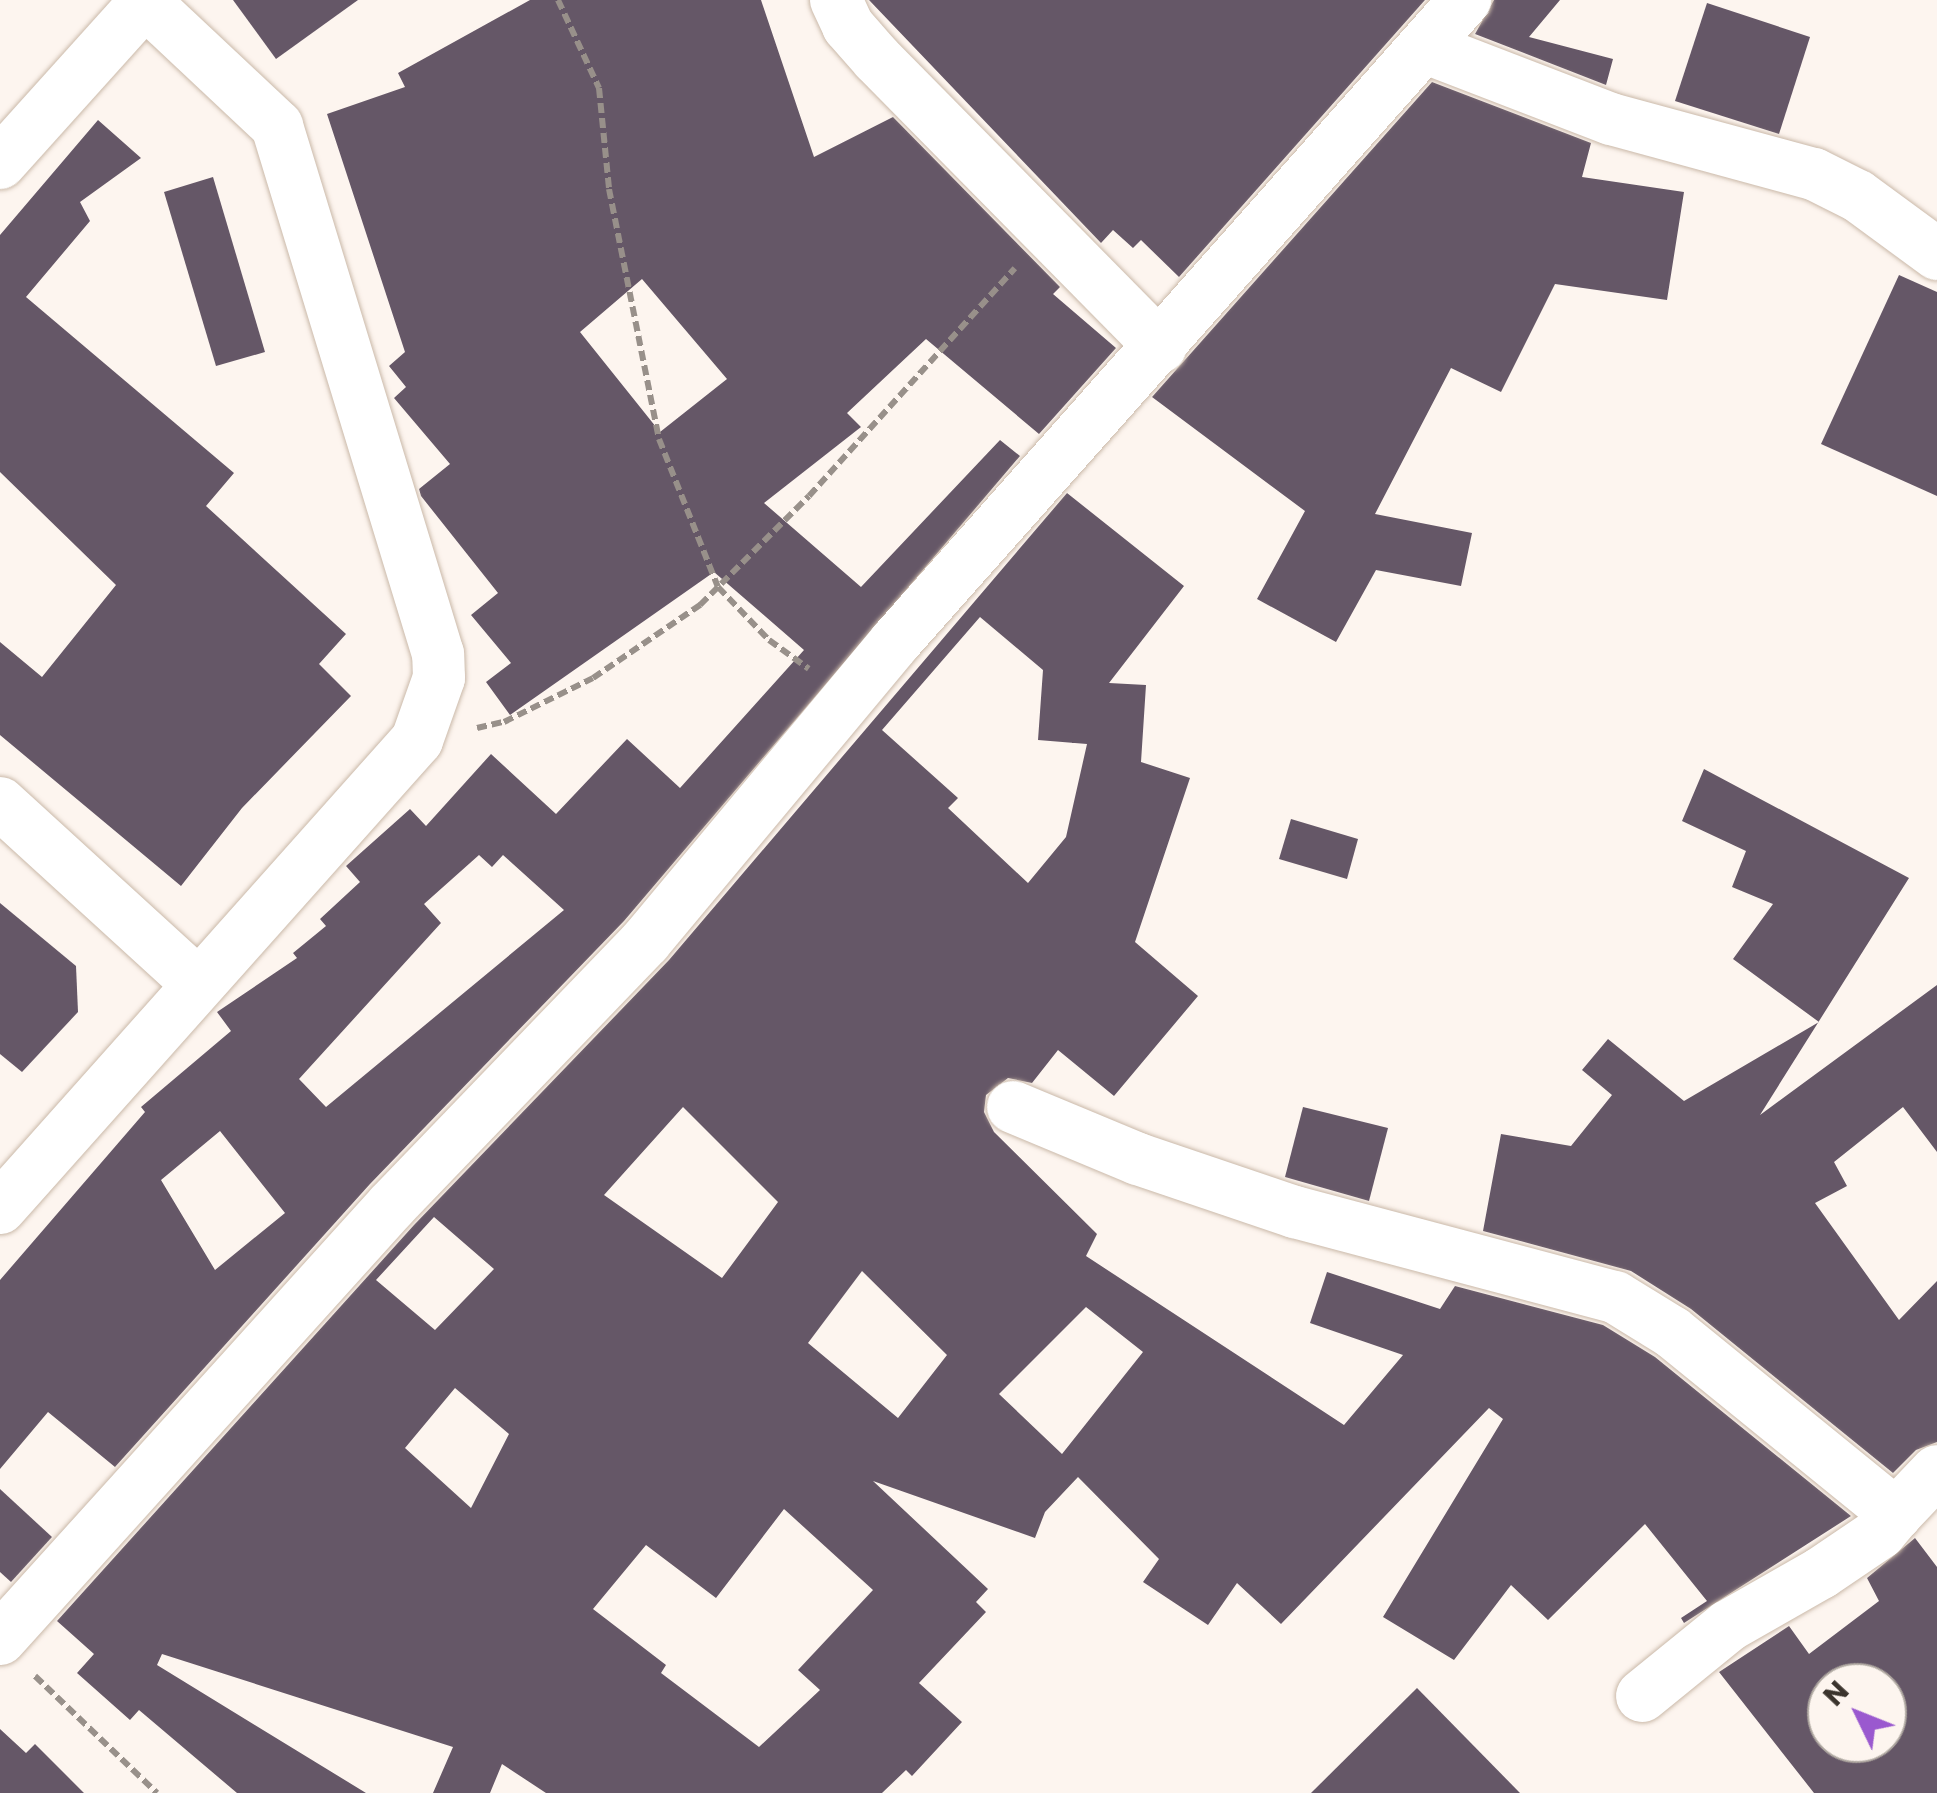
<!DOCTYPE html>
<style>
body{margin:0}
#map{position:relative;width:1937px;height:1793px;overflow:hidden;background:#fdf5ef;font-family:Poppins,sans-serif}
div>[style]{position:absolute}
.building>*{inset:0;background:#655767}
.path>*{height:6px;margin-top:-3px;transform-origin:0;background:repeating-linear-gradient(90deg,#98908a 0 10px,transparent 0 15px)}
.roads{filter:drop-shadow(0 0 2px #cab9a9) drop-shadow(0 0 2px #cab9a9)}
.minor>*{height:52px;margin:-26px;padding:0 26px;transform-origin:26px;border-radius:26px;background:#fff}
span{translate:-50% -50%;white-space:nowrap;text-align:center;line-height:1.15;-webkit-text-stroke:10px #fdf5ef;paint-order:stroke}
.north{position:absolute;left:1807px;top:1663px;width:100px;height:100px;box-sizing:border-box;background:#fdf5ef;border:2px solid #afa8a1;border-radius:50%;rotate:313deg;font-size:28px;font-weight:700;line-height:40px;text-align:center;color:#3b342d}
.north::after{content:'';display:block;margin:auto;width:35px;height:45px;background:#9a59cf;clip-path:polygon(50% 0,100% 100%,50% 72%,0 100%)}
</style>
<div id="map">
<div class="building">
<div style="clip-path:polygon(233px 0,358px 0,276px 59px)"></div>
<div style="clip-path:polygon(evenodd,530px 0,761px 0,814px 157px,893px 117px,1060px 287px,1053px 294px,1116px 348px,1039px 434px,926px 339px,847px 413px,861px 427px,764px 503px,861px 587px,1000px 440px,1020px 456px,624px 921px,370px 1184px,115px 1467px,48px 1412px,0 1469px,0 1280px,145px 1112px,141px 1107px,231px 1031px,217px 1012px,297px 958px,293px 953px,326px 926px,320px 919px,360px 882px,346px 866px,410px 809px,426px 826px,491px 754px,556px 814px,627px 739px,680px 788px,804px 650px,714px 572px,510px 715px,486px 682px,511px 663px,471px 615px,498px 593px,421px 496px,419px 489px,450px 464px,394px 398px,406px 387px,389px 366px,405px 352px,327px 114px,405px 87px,398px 73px,530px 0,642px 279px,727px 379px,660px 432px,580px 332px,642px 279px,530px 0,479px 855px,492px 867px,503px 855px,564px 910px,326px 1107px,299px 1079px,441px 923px,424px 904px,479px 855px,530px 0,220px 1131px,285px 1213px,215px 1270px,161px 1180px,220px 1131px)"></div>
<div style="clip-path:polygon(869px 0,1425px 0,1179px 277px,1141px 240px,1133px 248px,1113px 230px,1101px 243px)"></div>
<div style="clip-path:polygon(1494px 0,1560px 0,1529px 37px,1613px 59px,1606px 85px,1475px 34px)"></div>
<div style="clip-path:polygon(1707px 3px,1810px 37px,1779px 134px,1675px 101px)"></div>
<div style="clip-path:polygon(1432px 82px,1591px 143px,1582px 177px,1684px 192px,1667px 300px,1555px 284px,1501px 392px,1451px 368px,1375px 514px,1472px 533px,1461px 586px,1376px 570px,1336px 642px,1257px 599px,1305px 511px,1152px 397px)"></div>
<div style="clip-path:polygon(98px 120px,141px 158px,80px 202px,90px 221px,26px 297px,234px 473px,206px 506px,346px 634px,319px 664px,351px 696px,242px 808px,181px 886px,0 735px,0 642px,42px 677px,116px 585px,0 472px,0 235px)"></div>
<div style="clip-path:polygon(213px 177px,265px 352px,216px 366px,164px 192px)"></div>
<div style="clip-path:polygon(1899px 275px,1937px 292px,1937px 496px,1821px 444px)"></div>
<div style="clip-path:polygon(evenodd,1067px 493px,1184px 586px,1109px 683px,1146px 685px,1141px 762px,1190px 778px,1135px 942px,1198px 996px,1114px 1096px,1058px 1050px,1032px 1083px,1008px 1078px,986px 1095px,984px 1112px,994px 1132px,1097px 1234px,1086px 1256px,1344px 1425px,1403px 1355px,1310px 1323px,1327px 1272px,1440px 1309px,1455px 1286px,1603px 1325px,1655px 1357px,1851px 1516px,1684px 1623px,1681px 1618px,1707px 1601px,1645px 1524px,1548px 1620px,1511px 1585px,1454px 1660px,1383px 1617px,1503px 1419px,1489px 1408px,1281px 1624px,1237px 1583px,1208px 1625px,1143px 1582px,1159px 1559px,1078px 1477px,1045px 1512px,1035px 1538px,873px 1481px,988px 1589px,976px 1602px,986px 1612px,919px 1683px,962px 1722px,912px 1776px,906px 1770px,882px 1793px,546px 1793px,502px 1764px,490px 1793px,433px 1793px,453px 1747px,162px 1654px,157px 1665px,366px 1793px,237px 1793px,139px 1710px,130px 1720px,77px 1673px,94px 1654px,57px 1621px,414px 1225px,669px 960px,1067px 493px,980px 617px,1043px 670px,1038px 740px,1087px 744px,1066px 837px,1028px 883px,948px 808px,958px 798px,882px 730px,980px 617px,1067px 493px,683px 1107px,778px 1202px,722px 1278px,604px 1195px,683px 1107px,1067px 493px,434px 1217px,494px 1269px,435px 1330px,376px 1280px,434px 1217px,1067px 493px,862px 1271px,947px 1355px,898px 1418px,808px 1343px,862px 1271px,1067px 493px,1086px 1307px,1143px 1352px,1062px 1454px,999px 1394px,1086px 1307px,1067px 493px,455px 1388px,509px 1434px,471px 1508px,405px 1448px,455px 1388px,1067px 493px,784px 1509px,873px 1590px,798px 1670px,820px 1690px,759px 1747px,661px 1673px,666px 1665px,593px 1609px,646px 1545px,716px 1598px,784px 1509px)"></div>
<div style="clip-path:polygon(1704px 769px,1909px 878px,1760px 1115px,1937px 985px,1937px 1152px,1903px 1107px,1834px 1162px,1847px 1186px,1815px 1203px,1899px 1320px,1937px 1281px,1937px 1442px,1916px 1450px,1893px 1473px,1691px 1309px,1631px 1271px,1483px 1231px,1501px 1134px,1571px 1146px,1612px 1095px,1582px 1070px,1608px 1039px,1684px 1101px,1819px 1022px,1733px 959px,1773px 904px,1732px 887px,1746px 851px,1682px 821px)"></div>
<div style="clip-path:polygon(1291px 819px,1358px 839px,1347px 879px,1279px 859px)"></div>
<div style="clip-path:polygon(0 903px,76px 966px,78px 1012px,22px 1072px,0 1054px)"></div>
<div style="clip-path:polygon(1303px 1107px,1388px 1128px,1369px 1201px,1285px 1177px)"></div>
<div style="clip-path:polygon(0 1489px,52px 1537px,11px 1582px,0 1572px)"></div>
<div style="clip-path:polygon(evenodd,1915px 1538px,1937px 1567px,1937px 1793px,1814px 1793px,1719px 1672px,1789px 1626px,1809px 1654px,1879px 1601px,1867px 1578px,1915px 1538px,1827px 1683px,1887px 1683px,1887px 1743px,1827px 1743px,1827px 1683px)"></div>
<div style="clip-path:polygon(1417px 1688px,1520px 1793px,1311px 1793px)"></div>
<div style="clip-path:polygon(0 1729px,26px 1753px,35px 1744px,84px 1793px,0 1793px)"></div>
</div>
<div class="path">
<div style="left:558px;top:0;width:97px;rotate:65deg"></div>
<div style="left:599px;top:88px;width:101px;rotate:84.3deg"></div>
<div style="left:609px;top:189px;width:255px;rotate:78.7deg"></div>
<div style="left:659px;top:439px;width:159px;rotate:68.3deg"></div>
<div style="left:718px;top:587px;width:74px;rotate:46.1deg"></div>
<div style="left:769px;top:640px;width:49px;rotate:35.9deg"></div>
<div style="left:477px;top:728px;width:28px;rotate:-13deg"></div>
<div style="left:504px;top:722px;width:99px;rotate:-26.3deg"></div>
<div style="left:593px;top:678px;width:130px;rotate:-34.3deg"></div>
<div style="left:700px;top:605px;width:154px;rotate:-45deg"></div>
<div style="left:809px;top:496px;width:307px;rotate:-47.9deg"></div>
<div style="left:35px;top:1676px;width:169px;rotate:43.8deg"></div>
</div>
<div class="roads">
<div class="minor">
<div style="left:836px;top:0;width:29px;rotate:65deg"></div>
<div style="left:848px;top:26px;width:44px;rotate:48.7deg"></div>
<div style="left:877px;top:59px;width:404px;rotate:45.4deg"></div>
<div style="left:1424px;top:47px;width:200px;rotate:21.1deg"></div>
<div style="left:1611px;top:119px;width:210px;rotate:15.2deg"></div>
<div style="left:1814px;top:174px;width:49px;rotate:26.6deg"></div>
<div style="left:1858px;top:196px;width:98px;rotate:36.3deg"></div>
<div style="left:0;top:163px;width:217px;rotate:-48deg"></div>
<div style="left:0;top:803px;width:268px;rotate:42.4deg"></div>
<div style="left:1013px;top:1107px;width:135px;rotate:22.6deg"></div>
<div style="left:1138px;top:1159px;width:166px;rotate:18.7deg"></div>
<div style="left:1295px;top:1212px;width:331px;rotate:14.9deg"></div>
<div style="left:1615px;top:1297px;width:67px;rotate:31.6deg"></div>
<div style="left:1672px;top:1332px;width:289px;rotate:39.1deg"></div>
<div style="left:1896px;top:1514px;width:59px;rotate:-46.4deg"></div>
<div style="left:0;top:1208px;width:627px;rotate:-48.3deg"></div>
<div style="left:417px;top:740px;width:66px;rotate:-70.5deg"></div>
<div style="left:439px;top:678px;width:24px;rotate:-92deg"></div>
<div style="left:438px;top:654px;width:552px;rotate:-106.96deg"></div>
<div style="left:277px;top:126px;width:184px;rotate:-136.8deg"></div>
<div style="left:0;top:1639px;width:585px;rotate:-47.91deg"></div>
<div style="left:392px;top:1205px;width:366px;rotate:-46.1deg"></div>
<div style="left:646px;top:941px;width:389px;rotate:-50.2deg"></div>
<div style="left:895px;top:642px;width:859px;rotate:-48.4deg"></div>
<div style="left:1642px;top:1696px;width:111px;rotate:-39.1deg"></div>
<div style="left:1728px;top:1626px;width:107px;rotate:-29.7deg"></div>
<div style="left:1821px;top:1573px;width:71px;rotate:-34.1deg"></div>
<div style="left:1880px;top:1533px;width:25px;rotate:-50deg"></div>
</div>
</div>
<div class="north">N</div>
</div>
